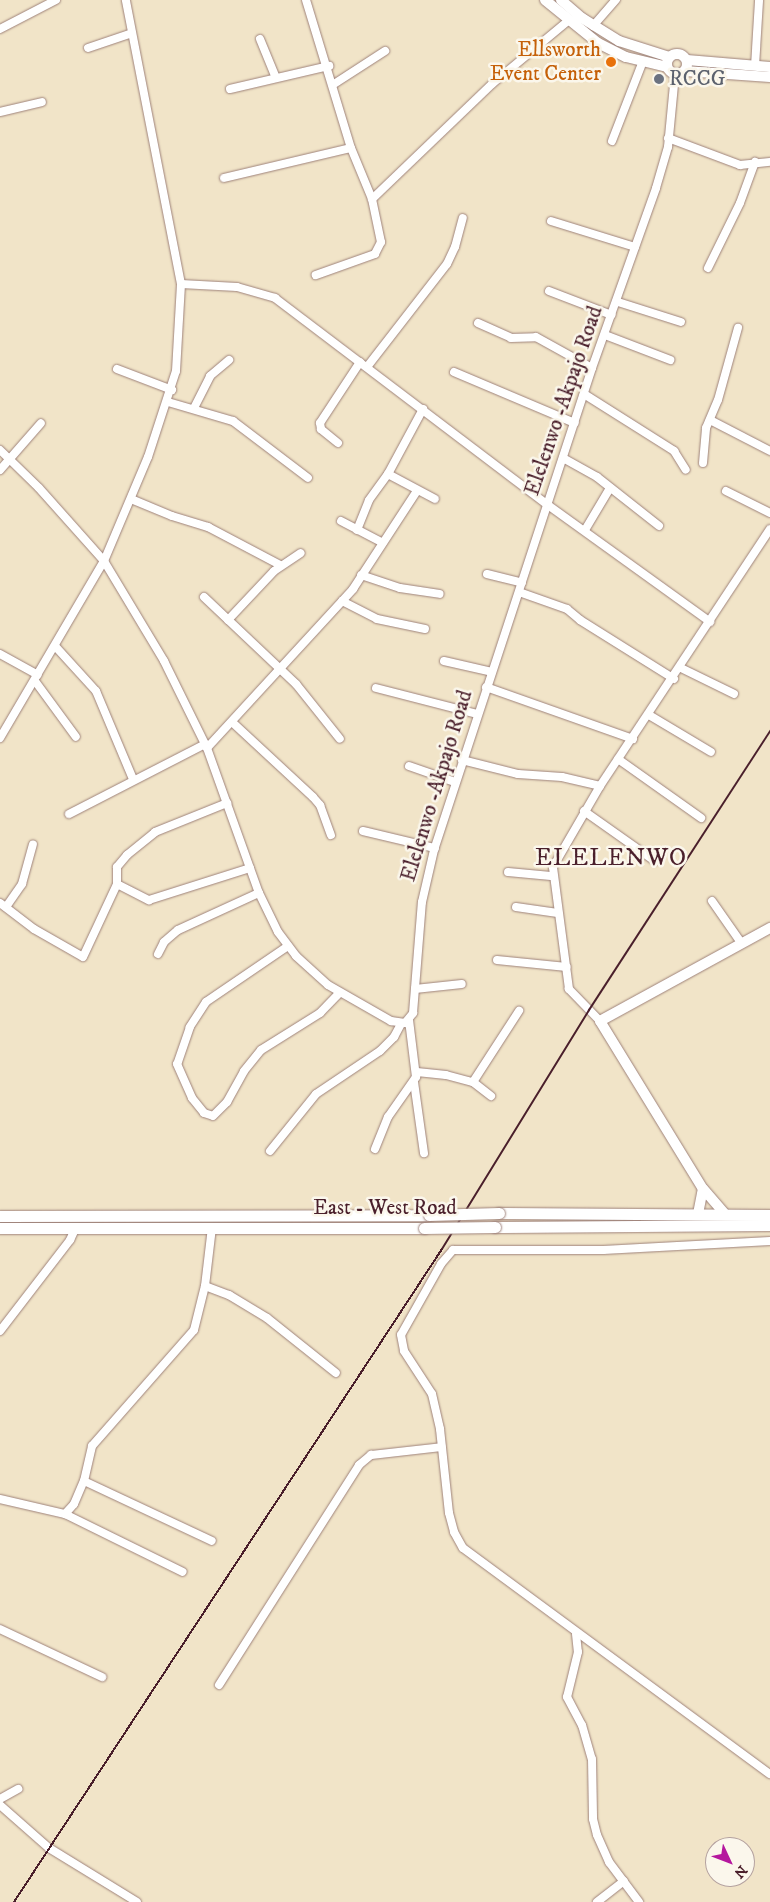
<!DOCTYPE html>
<style>
body{margin:0}
#map{position:relative;width:770px;height:1902px;overflow:hidden;background:#f1e4c8;font-family:"IM FELL DW Pica",serif}
div>[style]{position:absolute}
.roads{filter:drop-shadow(0 0 1px #9e827a) drop-shadow(0 0 1px #9e827a)}
.street>*{height:8px;margin:-4px;padding:0 4px;transform-origin:4px;border-radius:4px;background:#fff}
.secondary>*{height:10px;margin:-5px;padding:0 5px;transform-origin:5px;border-radius:5px;background:#fff}
.secondary>.ring{margin:-5px;padding:0;box-sizing:content-box;background:none;border:10px solid #fff;border-radius:50%}
.primary>*{height:11px;margin:-5.5px;padding:0 5.5px;transform-origin:5.5px;border-radius:5.5px;background:#fff}
.rail>*{height:2px;margin:-1px;padding:0 1px;transform-origin:1px;border-radius:1px;background:#4a1f2b}
.bridges{filter:drop-shadow(0 0 1px #9e827a) drop-shadow(0 0 1px #9e827a)}
.primary-bridge>*{height:11px;margin:-5.5px;padding:0 5.5px;transform-origin:5.5px;border-radius:5.5px;background:#fff}
.dots>*{width:14px;height:14px;translate:-50% -50%;box-sizing:border-box;border:2px solid #fbf7ec;border-radius:50%}
span{translate:-50% -50%;white-space:nowrap;text-align:center;line-height:1.15;-webkit-text-stroke:5px #fbf7ec;paint-order:stroke}
.food-label{font-size:21px;color:#c56008}
.right{translate:-100% -50%;text-align:right}
.worship-label{font-size:21px;color:#5b616d}
.left{translate:0 -50%;text-align:left}
.street-label{font-size:21px;color:#4a1f2b}
.quarter-label{font-size:24px;color:#4a1f2b;letter-spacing:1px}
.north{position:absolute;left:705px;top:1837px;width:50px;height:50px;box-sizing:border-box;background:#fbf7ec;border:1px solid #b4a19f;border-radius:50%;rotate:133deg;font-size:14px;font-weight:700;line-height:20px;text-align:center;color:#4a1f2b}
.north::after{content:'';display:block;margin:auto;width:18px;height:22px;background:#b5179e;clip-path:polygon(50% 0,100% 100%,50% 72%,0 100%)}
</style>
<div id="map">
<div class="roads">
<div class="street">
<div style="left:306px;top:0;width:155px;rotate:73.1deg"></div>
<div style="left:351px;top:148px;width:55px;rotate:67.6deg"></div>
<div style="left:372px;top:199px;width:44px;rotate:78.2deg"></div>
<div style="left:381px;top:242px;width:13px;rotate:117deg"></div>
<div style="left:375px;top:254px;width:63px;rotate:160.4deg"></div>
<div style="left:593px;top:26px;width:35px;rotate:-49deg"></div>
<div style="left:0;top:29px;width:63px;rotate:-27.4deg"></div>
<div style="left:260px;top:39px;width:42px;rotate:67.7deg"></div>
<div style="left:88px;top:48px;width:46px;rotate:-18.8deg"></div>
<div style="left:755px;top:66px;width:66px;rotate:-86.5deg"></div>
<div style="left:334px;top:84px;width:61px;rotate:-32.9deg"></div>
<div style="left:230px;top:89px;width:102px;rotate:-13.1deg"></div>
<div style="left:0;top:112px;width:43px;rotate:-13.4deg"></div>
<div style="left:668px;top:138px;width:77px;rotate:20.6deg"></div>
<div style="left:740px;top:165px;width:30px;rotate:-6deg"></div>
<div style="left:612px;top:141px;width:86px;rotate:-68.8deg"></div>
<div style="left:224px;top:178px;width:130px;rotate:-13.3deg"></div>
<div style="left:372px;top:199px;width:166px;rotate:-43.8deg"></div>
<div style="left:492px;top:84px;width:99px;rotate:-39.7deg"></div>
<div style="left:551px;top:221px;width:88px;rotate:17.2deg"></div>
<div style="left:708px;top:268px;width:72px;rotate:-63.8deg"></div>
<div style="left:740px;top:203px;width:44px;rotate:-69.9deg"></div>
<div style="left:181px;top:284px;width:56px;rotate:3.1deg"></div>
<div style="left:237px;top:287px;width:40px;rotate:16deg"></div>
<div style="left:275px;top:298px;width:343px;rotate:37.2deg"></div>
<div style="left:548px;top:505px;width:200px;rotate:35.8deg"></div>
<div style="left:549px;top:291px;width:67px;rotate:20.9deg"></div>
<div style="left:618px;top:302px;width:66px;rotate:17.6deg"></div>
<div style="left:478px;top:323px;width:36px;rotate:24deg"></div>
<div style="left:511px;top:338px;width:25px;rotate:-2deg"></div>
<div style="left:536px;top:337px;width:64px;rotate:29deg"></div>
<div style="left:605px;top:335px;width:70px;rotate:21deg"></div>
<div style="left:367px;top:367px;width:130px;rotate:-52.2deg"></div>
<div style="left:447px;top:264px;width:19px;rotate:-65deg"></div>
<div style="left:455px;top:247px;width:30px;rotate:-75deg"></div>
<div style="left:117px;top:369px;width:59px;rotate:20.9deg"></div>
<div style="left:454px;top:372px;width:131px;rotate:22.9deg"></div>
<div style="left:584px;top:394px;width:107px;rotate:32.3deg"></div>
<div style="left:674px;top:451px;width:22px;rotate:58deg"></div>
<div style="left:168px;top:402px;width:68px;rotate:16.3deg"></div>
<div style="left:233px;top:421px;width:94px;rotate:37.2deg"></div>
<div style="left:194px;top:408px;width:36px;rotate:-63deg"></div>
<div style="left:210px;top:376px;width:25px;rotate:-40deg"></div>
<div style="left:710px;top:420px;width:68px;rotate:27.3deg"></div>
<div style="left:338px;top:443px;width:22px;rotate:-141deg"></div>
<div style="left:321px;top:429px;width:6px;rotate:-99deg"></div>
<div style="left:320px;top:423px;width:73px;rotate:-56.7deg"></div>
<div style="left:0;top:450px;width:54px;rotate:44.3deg"></div>
<div style="left:39px;top:488px;width:98px;rotate:48.3deg"></div>
<div style="left:104px;top:561px;width:117px;rotate:59deg"></div>
<div style="left:164px;top:661px;width:97px;rotate:63.7deg"></div>
<div style="left:207px;top:748px;width:154px;rotate:70.3deg"></div>
<div style="left:259px;top:893px;width:43px;rotate:64deg"></div>
<div style="left:278px;top:932px;width:30px;rotate:53deg"></div>
<div style="left:296px;top:956px;width:43px;rotate:42.2deg"></div>
<div style="left:328px;top:985px;width:73px;rotate:29.7deg"></div>
<div style="left:391px;top:1021px;width:14px;rotate:8deg"></div>
<div style="left:405px;top:1023px;width:13px;rotate:-51deg"></div>
<div style="left:413px;top:1013px;width:111px;rotate:-85.4deg"></div>
<div style="left:422px;top:902px;width:53px;rotate:-77deg"></div>
<div style="left:434px;top:850px;width:507px;rotate:-71.85deg"></div>
<div style="left:592px;top:368px;width:191px;rotate:-70.4deg"></div>
<div style="left:656px;top:188px;width:43px;rotate:-73.7deg"></div>
<div style="left:668px;top:147px;width:73px;rotate:-84.5deg"></div>
<div style="left:563px;top:458px;width:39px;rotate:29deg"></div>
<div style="left:597px;top:477px;width:79px;rotate:38.3deg"></div>
<div style="left:703px;top:463px;width:35px;rotate:-85deg"></div>
<div style="left:706px;top:428px;width:30px;rotate:-67deg"></div>
<div style="left:718px;top:400px;width:75px;rotate:-74.5deg"></div>
<div style="left:0;top:470px;width:62px;rotate:-48.9deg"></div>
<div style="left:388px;top:474px;width:53px;rotate:28deg"></div>
<div style="left:726px;top:491px;width:49px;rotate:26.6deg"></div>
<div style="left:131px;top:499px;width:44px;rotate:22.5deg"></div>
<div style="left:172px;top:516px;width:38px;rotate:17deg"></div>
<div style="left:208px;top:527px;width:81px;rotate:27.8deg"></div>
<div style="left:341px;top:521px;width:47px;rotate:27.6deg"></div>
<div style="left:357px;top:530px;width:32px;rotate:-68deg"></div>
<div style="left:369px;top:500px;width:32px;rotate:-54deg"></div>
<div style="left:388px;top:474px;width:74px;rotate:-61.7deg"></div>
<div style="left:585px;top:530px;width:49px;rotate:-59.2deg"></div>
<div style="left:487px;top:574px;width:36px;rotate:14deg"></div>
<div style="left:361px;top:575px;width:41px;rotate:18.4deg"></div>
<div style="left:400px;top:588px;width:40px;rotate:8.5deg"></div>
<div style="left:519px;top:592px;width:51px;rotate:19.5deg"></div>
<div style="left:567px;top:609px;width:17px;rotate:40deg"></div>
<div style="left:580px;top:620px;width:111px;rotate:32.1deg"></div>
<div style="left:204px;top:597px;width:127px;rotate:43.4deg"></div>
<div style="left:296px;top:684px;width:70px;rotate:51.3deg"></div>
<div style="left:342px;top:601px;width:39px;rotate:27deg"></div>
<div style="left:377px;top:619px;width:49px;rotate:11.8deg"></div>
<div style="left:228px;top:620px;width:67px;rotate:-46.8deg"></div>
<div style="left:274px;top:571px;width:32px;rotate:-34deg"></div>
<div style="left:55px;top:646px;width:61px;rotate:47.7deg"></div>
<div style="left:96px;top:691px;width:95px;rotate:67.2deg"></div>
<div style="left:0;top:654px;width:43px;rotate:28.9deg"></div>
<div style="left:444px;top:661px;width:49px;rotate:12.9deg"></div>
<div style="left:681px;top:668px;width:59px;rotate:26.1deg"></div>
<div style="left:35px;top:681px;width:69px;rotate:53.8deg"></div>
<div style="left:486px;top:687px;width:156px;rotate:19.5deg"></div>
<div style="left:376px;top:688px;width:104px;rotate:14.4deg"></div>
<div style="left:649px;top:715px;width:72px;rotate:30.8deg"></div>
<div style="left:232px;top:722px;width:110px;rotate:42.8deg"></div>
<div style="left:313px;top:797px;width:11px;rotate:49deg"></div>
<div style="left:320px;top:805px;width:32px;rotate:70deg"></div>
<div style="left:0;top:738px;width:205px;rotate:-59.6deg"></div>
<div style="left:104px;top:561px;width:113px;rotate:-67.1deg"></div>
<div style="left:148px;top:457px;width:90px;rotate:-72deg"></div>
<div style="left:176px;top:371px;width:87px;rotate:-86.7deg"></div>
<div style="left:181px;top:284px;width:289px;rotate:-101deg"></div>
<div style="left:207px;top:748px;width:216px;rotate:-47.4deg"></div>
<div style="left:353px;top:589px;width:117px;rotate:-56.9deg"></div>
<div style="left:618px;top:759px;width:102px;rotate:35.4deg"></div>
<div style="left:462px;top:760px;width:58px;rotate:14deg"></div>
<div style="left:518px;top:774px;width:44px;rotate:3.9deg"></div>
<div style="left:562px;top:777px;width:39px;rotate:13deg"></div>
<div style="left:409px;top:766px;width:49px;rotate:19.2deg"></div>
<div style="left:584px;top:811px;width:87px;rotate:35.2deg"></div>
<div style="left:69px;top:814px;width:153px;rotate:-27.2deg"></div>
<div style="left:363px;top:831px;width:74px;rotate:13.3deg"></div>
<div style="left:508px;top:872px;width:43px;rotate:5.3deg"></div>
<div style="left:117px;top:884px;width:36px;rotate:27deg"></div>
<div style="left:149px;top:900px;width:106px;rotate:-17.6deg"></div>
<div style="left:712px;top:901px;width:52px;rotate:55.1deg"></div>
<div style="left:0;top:903px;width:43px;rotate:37.4deg"></div>
<div style="left:34px;top:929px;width:56px;rotate:29.7deg"></div>
<div style="left:83px;top:957px;width:81px;rotate:-65deg"></div>
<div style="left:117px;top:884px;width:17px;rotate:-90deg"></div>
<div style="left:117px;top:867px;width:16px;rotate:-50deg"></div>
<div style="left:127px;top:855px;width:36px;rotate:-39deg"></div>
<div style="left:155px;top:832px;width:78px;rotate:-21.9deg"></div>
<div style="left:6px;top:907px;width:28px;rotate:-55deg"></div>
<div style="left:22px;top:884px;width:41px;rotate:-74.6deg"></div>
<div style="left:516px;top:907px;width:42px;rotate:8.1deg"></div>
<div style="left:288px;top:946px;width:99px;rotate:145.7deg"></div>
<div style="left:206px;top:1002px;width:30px;rotate:123deg"></div>
<div style="left:190px;top:1027px;width:39px;rotate:109deg"></div>
<div style="left:177px;top:1064px;width:37px;rotate:66deg"></div>
<div style="left:192px;top:1098px;width:19px;rotate:51deg"></div>
<div style="left:204px;top:1113px;width:9px;rotate:18deg"></div>
<div style="left:213px;top:1116px;width:20px;rotate:-45deg"></div>
<div style="left:227px;top:1102px;width:35px;rotate:-61deg"></div>
<div style="left:244px;top:1071px;width:27px;rotate:-51deg"></div>
<div style="left:261px;top:1050px;width:70px;rotate:-32.1deg"></div>
<div style="left:320px;top:1013px;width:28px;rotate:-46deg"></div>
<div style="left:158px;top:954px;width:13px;rotate:-63deg"></div>
<div style="left:164px;top:942px;width:18px;rotate:-41deg"></div>
<div style="left:178px;top:930px;width:89px;rotate:-24.6deg"></div>
<div style="left:497px;top:960px;width:70px;rotate:5.7deg"></div>
<div style="left:415px;top:989px;width:47px;rotate:-6.1deg"></div>
<div style="left:600px;top:1021px;width:45px;rotate:-134.1deg"></div>
<div style="left:569px;top:989px;width:123px;rotate:-97.5deg"></div>
<div style="left:553px;top:867px;width:94px;rotate:-59.9deg"></div>
<div style="left:600px;top:786px;width:308px;rotate:-56.5deg"></div>
<div style="left:417px;top:1072px;width:29px;rotate:6deg"></div>
<div style="left:446px;top:1075px;width:28px;rotate:15deg"></div>
<div style="left:473px;top:1082px;width:23px;rotate:38deg"></div>
<div style="left:414px;top:1082px;width:72px;rotate:82deg"></div>
<div style="left:473px;top:1082px;width:85px;rotate:-57.1deg"></div>
<div style="left:375px;top:1149px;width:35px;rotate:-68deg"></div>
<div style="left:388px;top:1117px;width:49px;rotate:-55deg"></div>
<div style="left:416px;top:1077px;width:57px;rotate:-97deg"></div>
<div style="left:270px;top:1151px;width:73px;rotate:-51.1deg"></div>
<div style="left:316px;top:1094px;width:77px;rotate:-33.9deg"></div>
<div style="left:380px;top:1051px;width:20px;rotate:-45deg"></div>
<div style="left:394px;top:1037px;width:15px;rotate:-62deg"></div>
<div style="left:770px;top:1241px;width:167px;rotate:176.9deg"></div>
<div style="left:603px;top:1250px;width:150px;rotate:180deg"></div>
<div style="left:453px;top:1250px;width:18px;rotate:131deg"></div>
<div style="left:441px;top:1264px;width:81px;rotate:119.4deg"></div>
<div style="left:401px;top:1335px;width:16px;rotate:79deg"></div>
<div style="left:404px;top:1351px;width:51px;rotate:56.9deg"></div>
<div style="left:432px;top:1394px;width:36px;rotate:77deg"></div>
<div style="left:440px;top:1429px;width:84px;rotate:83.9deg"></div>
<div style="left:449px;top:1513px;width:20px;rotate:75deg"></div>
<div style="left:454px;top:1532px;width:18px;rotate:61deg"></div>
<div style="left:463px;top:1548px;width:381px;rotate:36.4deg"></div>
<div style="left:205px;top:1286px;width:26px;rotate:21deg"></div>
<div style="left:229px;top:1295px;width:44px;rotate:31.2deg"></div>
<div style="left:267px;top:1318px;width:88px;rotate:38.6deg"></div>
<div style="left:0;top:1331px;width:115px;rotate:-52.4deg"></div>
<div style="left:70px;top:1240px;width:14px;rotate:-65deg"></div>
<div style="left:84px;top:1481px;width:141px;rotate:25.1deg"></div>
<div style="left:0;top:1499px;width:67px;rotate:13deg"></div>
<div style="left:65px;top:1514px;width:131px;rotate:26.2deg"></div>
<div style="left:65px;top:1514px;width:13px;rotate:-48deg"></div>
<div style="left:74px;top:1504px;width:25px;rotate:-67deg"></div>
<div style="left:84px;top:1481px;width:36px;rotate:-77deg"></div>
<div style="left:92px;top:1446px;width:154px;rotate:-48.7deg"></div>
<div style="left:194px;top:1330px;width:45px;rotate:-76deg"></div>
<div style="left:205px;top:1286px;width:59px;rotate:-83.2deg"></div>
<div style="left:0;top:1629px;width:113px;rotate:25.2deg"></div>
<div style="left:576px;top:1634px;width:18px;rotate:84deg"></div>
<div style="left:578px;top:1652px;width:46px;rotate:103.7deg"></div>
<div style="left:567px;top:1697px;width:32px;rotate:62deg"></div>
<div style="left:582px;top:1725px;width:35px;rotate:74deg"></div>
<div style="left:592px;top:1759px;width:60px;rotate:89deg"></div>
<div style="left:593px;top:1819px;width:16px;rotate:76deg"></div>
<div style="left:597px;top:1835px;width:30px;rotate:66deg"></div>
<div style="left:609px;top:1862px;width:50px;rotate:53.1deg"></div>
<div style="left:219px;top:1685px;width:261px;rotate:-57.5deg"></div>
<div style="left:359px;top:1465px;width:16px;rotate:-40deg"></div>
<div style="left:371px;top:1455px;width:71px;rotate:-6.4deg"></div>
<div style="left:0;top:1799px;width:21px;rotate:-29deg"></div>
<div style="left:0;top:1805px;width:65px;rotate:41.3deg"></div>
<div style="left:49px;top:1848px;width:103px;rotate:31.5deg"></div>
<div style="left:597px;top:1902px;width:34px;rotate:-38deg"></div>
</div>
<div class="secondary">
<div style="left:545px;top:0;width:68px;rotate:39.1deg"></div>
<div style="left:598px;top:43px;width:31px;rotate:27deg"></div>
<div style="left:626px;top:57px;width:42px;rotate:13.7deg"></div>
<div style="left:561px;top:0;width:28px;rotate:41deg"></div>
<div style="left:582px;top:18px;width:44px;rotate:31.9deg"></div>
<div style="left:619px;top:41px;width:52px;rotate:17.7deg"></div>
<div class="ring" style="left:667px;top:54px;width:10px;height:10px"></div>
<div style="left:687px;top:60px;width:83px;rotate:4.8deg"></div>
<div style="left:685px;top:71px;width:85px;rotate:4deg"></div>
<div style="left:698px;top:1214px;width:25px;rotate:-79deg"></div>
<div style="left:725px;top:1214px;width:33px;rotate:-131deg"></div>
<div style="left:703px;top:1189px;width:197px;rotate:-121.5deg"></div>
<div style="left:600px;top:1021px;width:194px;rotate:-28.7deg"></div>
</div>
<div class="primary">
<div style="left:499px;top:1213px;width:271px;rotate:0.4deg"></div>
<div style="left:0;top:1216px;width:429px;rotate:-0.1deg"></div>
<div style="left:495px;top:1227px;width:275px;rotate:-0.4deg"></div>
<div style="left:0;top:1228px;width:424px"></div>
</div>
</div>
<div class="rail">
<div style="left:14px;top:1902px;width:781px;rotate:-56.76deg"></div>
<div style="left:442px;top:1249px;width:281px;rotate:-58.4deg"></div>
<div style="left:589px;top:1010px;width:333px;rotate:-57deg"></div>
</div>
<div class="bridges">
<div class="primary-bridge">
<div style="left:429px;top:1215px;width:70px;rotate:-1.6deg"></div>
<div style="left:424px;top:1228px;width:71px;rotate:-0.8deg"></div>
</div>
</div>
<div class="dots">
<div style="left:611px;top:62px;background:#e8710a"></div>
<div style="left:659px;top:79px;background:#6b7280"></div>
</div>
<div class="food-label">
<span class="right" style="left:601px;top:62px">Ellsworth<br>Event Center</span>
</div>
<div class="worship-label">
<span class="left" style="left:669px;top:79px">RCCG</span>
</div>
<div class="street-label">
<span style="left:564px;top:401px;rotate:-71deg">Elelenwo -Akpajo Road</span>
<span style="left:437px;top:786px;rotate:-73deg">Elelenwo -Akpajo Road</span>
<span style="left:385px;top:1208px">East - West Road</span>
</div>
<div class="quarter-label">
<span style="left:611px;top:859px">ELELENWO</span>
</div>
<div class="north">N</div>
</div>
